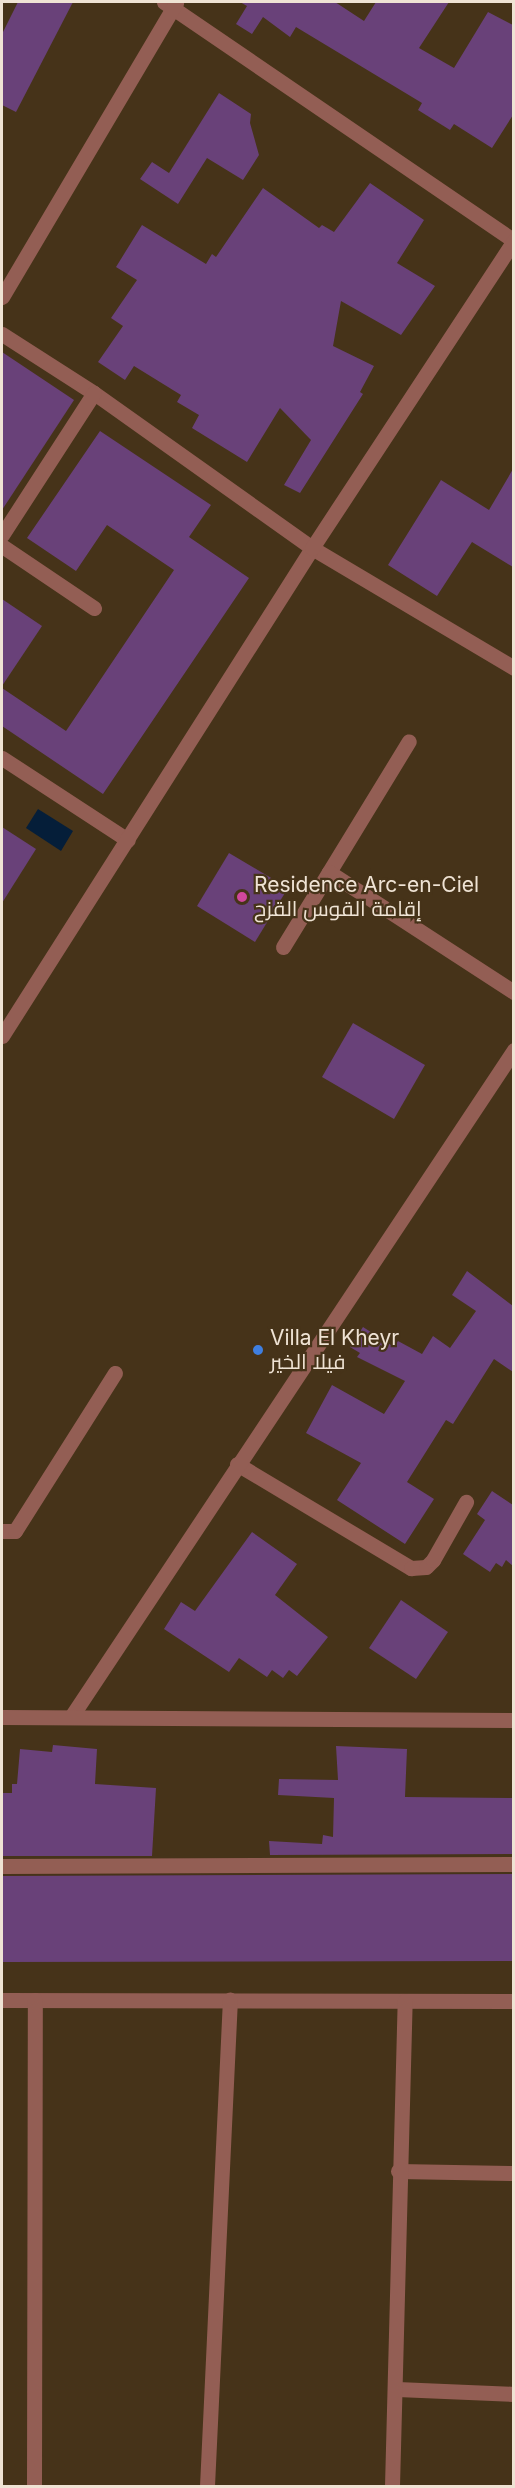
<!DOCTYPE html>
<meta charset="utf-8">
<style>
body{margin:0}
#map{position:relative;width:515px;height:2488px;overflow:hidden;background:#463319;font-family:Inter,Cairo,sans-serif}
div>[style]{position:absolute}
.water>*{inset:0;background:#051e39}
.building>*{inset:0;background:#694179}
.minor>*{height:15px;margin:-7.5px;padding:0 7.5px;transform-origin:7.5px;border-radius:7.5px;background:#935e54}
.tertiary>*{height:15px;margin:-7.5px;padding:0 7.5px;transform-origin:7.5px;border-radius:7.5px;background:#935e54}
.dots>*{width:16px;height:16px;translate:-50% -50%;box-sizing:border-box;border:3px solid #463319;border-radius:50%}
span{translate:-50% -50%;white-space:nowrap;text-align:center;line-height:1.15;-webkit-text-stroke:4.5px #463319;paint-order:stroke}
.poi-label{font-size:21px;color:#efe3d4}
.left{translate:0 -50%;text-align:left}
.frame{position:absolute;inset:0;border:3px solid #efe3d4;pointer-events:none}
</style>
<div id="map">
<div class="water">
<div style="clip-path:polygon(38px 809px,73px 831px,61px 851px,26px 828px)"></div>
</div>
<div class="building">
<div style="clip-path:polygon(18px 2px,73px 2px,16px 112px,2px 105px,2px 34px)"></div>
<div style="clip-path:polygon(240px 2px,335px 2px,364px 21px,376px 2px,449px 2px,419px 48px,454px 68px,488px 12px,513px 25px,513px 115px,492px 148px,454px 124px,450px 130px,418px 110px,422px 103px,296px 27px,290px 37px,263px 17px,252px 34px,236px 24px,247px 6px)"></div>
<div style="clip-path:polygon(219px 93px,251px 114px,250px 123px,259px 155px,243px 180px,207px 158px,178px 204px,140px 179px,152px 162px,169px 173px)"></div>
<div style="clip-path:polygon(370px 183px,424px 220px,397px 263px,435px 286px,401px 335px,341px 301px,333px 346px,374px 366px,360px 392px,363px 394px,300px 493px,284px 485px,311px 440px,280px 408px,247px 462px,192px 428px,199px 415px,177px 402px,181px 395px,134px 366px,125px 380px,98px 362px,123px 326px,111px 318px,137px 280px,116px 267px,142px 225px,206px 264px,212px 254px,216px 257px,263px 188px,319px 228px,322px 225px,334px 232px)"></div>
<div style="clip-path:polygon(2px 352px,74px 400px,2px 510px)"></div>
<div style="clip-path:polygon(100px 431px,211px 505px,189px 537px,249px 578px,103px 794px,2px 726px,2px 688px,66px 731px,174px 570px,107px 525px,76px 571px,27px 538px)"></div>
<div style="clip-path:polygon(513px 469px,513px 567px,472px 542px,437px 596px,388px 565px,441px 480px,489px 510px)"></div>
<div style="clip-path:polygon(2px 599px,42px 626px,2px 686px)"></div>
<div style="clip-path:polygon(2px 827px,36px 849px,2px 903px)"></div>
<div style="clip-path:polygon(229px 853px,288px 888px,255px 942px,197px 906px)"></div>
<div style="clip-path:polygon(353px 1023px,425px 1065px,394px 1119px,322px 1077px)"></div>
<div style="clip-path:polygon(467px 1271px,513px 1306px,513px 1372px,494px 1359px,453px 1424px,446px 1420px,407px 1482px,434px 1499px,405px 1544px,337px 1500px,361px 1463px,306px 1433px,332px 1385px,384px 1414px,405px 1381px,357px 1357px,360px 1353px,350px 1347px,363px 1327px,394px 1347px,398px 1341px,422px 1354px,433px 1336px,450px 1348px,476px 1311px,452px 1295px)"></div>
<div style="clip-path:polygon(492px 1491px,513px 1505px,513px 1566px,506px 1560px,502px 1567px,496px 1563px,490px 1572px,463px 1554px,485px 1520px,477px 1514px)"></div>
<div style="clip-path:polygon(252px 1532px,297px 1564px,275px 1595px,328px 1637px,297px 1676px,289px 1670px,283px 1678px,272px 1670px,267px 1677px,239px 1658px,229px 1672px,164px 1629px,181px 1602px,195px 1611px)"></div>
<div style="clip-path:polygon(401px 1600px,448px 1632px,416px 1679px,369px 1648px)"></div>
<div style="clip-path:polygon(53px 1745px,97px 1749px,95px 1784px,156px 1788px,152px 1856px,2px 1856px,2px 1793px,12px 1793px,12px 1784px,17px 1784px,20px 1749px,52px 1752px)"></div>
<div style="clip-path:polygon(336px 1746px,407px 1749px,405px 1797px,513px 1798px,513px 1854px,270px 1855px,269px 1841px,322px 1844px,323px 1835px,333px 1837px,334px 1798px,278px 1795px,279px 1779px,338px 1780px)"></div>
<div style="clip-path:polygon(513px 1874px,513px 1961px,2px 1962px,2px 1876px)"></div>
</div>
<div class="minor">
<div style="left:164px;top:2px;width:424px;rotate:34.3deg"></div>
<div style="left:2px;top:297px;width:342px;rotate:-59.4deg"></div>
<div style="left:2px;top:334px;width:109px;rotate:32.7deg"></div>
<div style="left:94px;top:393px;width:267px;rotate:35.4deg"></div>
<div style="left:312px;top:548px;width:235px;rotate:30.7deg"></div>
<div style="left:2px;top:535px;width:169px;rotate:-57.1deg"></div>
<div style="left:2px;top:546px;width:111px;rotate:34deg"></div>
<div style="left:2px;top:758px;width:150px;rotate:33.1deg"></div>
<div style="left:329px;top:872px;width:153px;rotate:-58.6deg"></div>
<div style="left:283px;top:947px;width:88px;rotate:-58.5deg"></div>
<div style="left:329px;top:872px;width:221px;rotate:33deg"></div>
<div style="left:2px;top:1036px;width:578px;rotate:-57.57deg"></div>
<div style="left:312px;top:548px;width:368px;rotate:-56.7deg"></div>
<div style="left:237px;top:1464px;width:203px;rotate:30.9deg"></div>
<div style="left:411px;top:1568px;width:15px;rotate:-4deg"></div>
<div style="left:426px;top:1567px;width:10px;rotate:-45deg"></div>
<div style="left:433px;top:1560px;width:67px;rotate:-60.4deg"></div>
<div style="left:2px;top:1531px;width:13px"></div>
<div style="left:15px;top:1531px;width:187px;rotate:-57.7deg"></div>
<div style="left:71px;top:1717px;width:801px;rotate:-56.41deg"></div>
<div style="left:2px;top:1866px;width:512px;rotate:-0.22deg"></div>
<div style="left:2px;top:2000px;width:512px;rotate:0.11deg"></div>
<div style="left:398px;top:2171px;width:116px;rotate:1deg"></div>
<div style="left:397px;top:2389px;width:117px;rotate:2.4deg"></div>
<div style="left:34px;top:2486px;width:486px;rotate:-89.9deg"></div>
<div style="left:207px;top:2486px;width:487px;rotate:-87.3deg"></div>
<div style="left:392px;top:2486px;width:485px;rotate:-88.5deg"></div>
</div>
<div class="tertiary">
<div style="left:2px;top:1717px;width:512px;rotate:0.34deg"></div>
</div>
<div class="dots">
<div style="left:242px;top:897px;background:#d1479c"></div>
<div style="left:258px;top:1350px;background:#3f7fe0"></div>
</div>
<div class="poi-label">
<span class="left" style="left:254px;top:897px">Residence Arc-en-Ciel<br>إقامة القوس القزح</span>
<span class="left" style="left:270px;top:1350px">Villa El Kheyr<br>فيلا الخير</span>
</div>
<div class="frame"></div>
</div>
